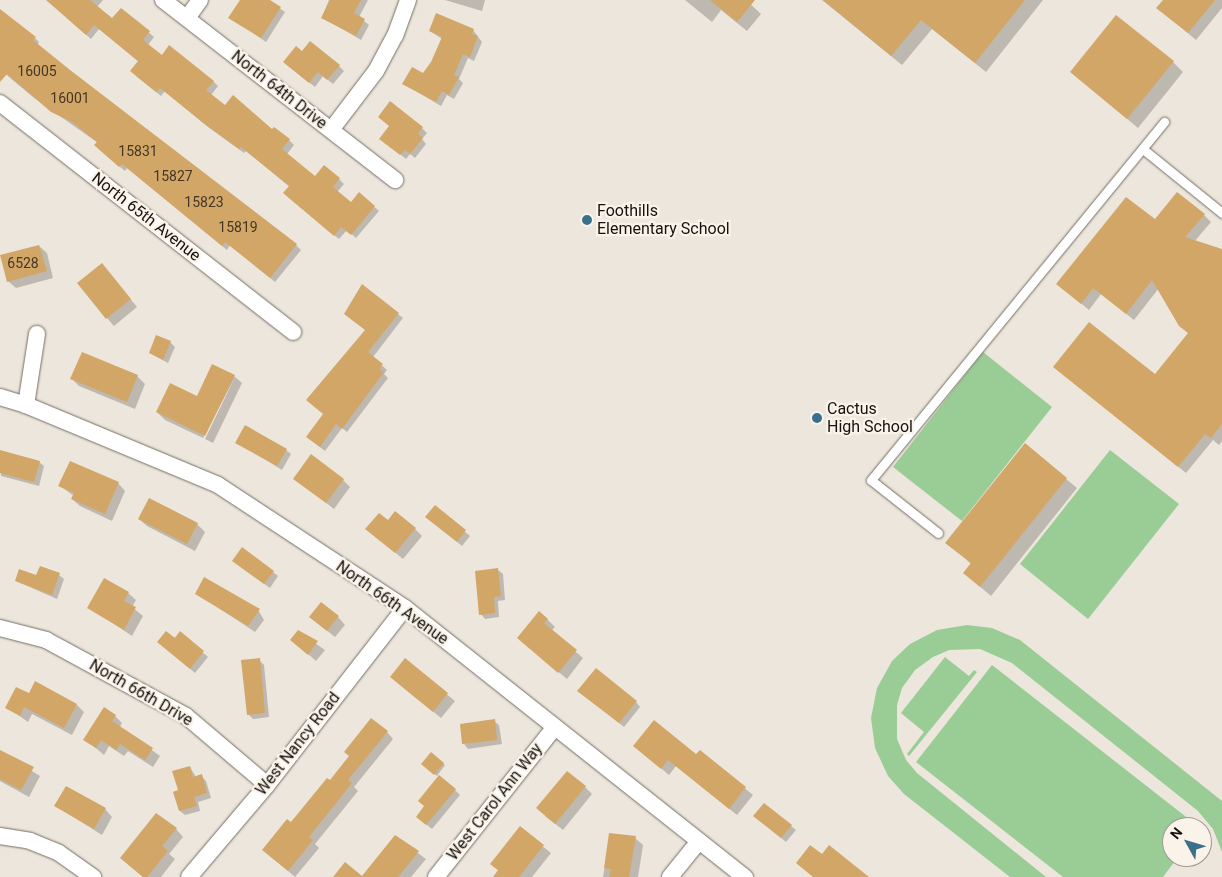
<!DOCTYPE html>
<style>
body{margin:0}
#map{position:relative;width:1222px;height:877px;overflow:hidden;background:#ede6dc;font-family:Roboto,sans-serif}
div>[style]{position:absolute}
.green>*{inset:0;background:#9acc96}
.shadow>*{inset:0;background:#0003}
.building>*{inset:0;background:#d2a666}
.roads{filter:drop-shadow(0 0 1px #736d64) drop-shadow(0 0 1px #736d64)}
.lane>*{height:9px;margin:-4.5px;padding:0 4.5px;transform-origin:4.5px;border-radius:4.5px;background:#fff}
.street>*{height:16px;margin:-8px;padding:0 8px;transform-origin:8px;border-radius:8px;background:#fff}
.dots>*{width:14px;height:14px;translate:-50% -50%;box-sizing:border-box;border:2px solid #faf3e9;border-radius:50%}
span{translate:-50% -50%;white-space:nowrap;text-align:center;line-height:1.15;-webkit-text-stroke:4.5px #faf3e9;paint-order:stroke}
.number-label{font-size:14px;color:#443624}
.number-label span{-webkit-text-stroke-width:0}
.street-label{font-size:16px;color:#14110e}
.poi-label{font-size:16px;color:#14110e}
.left{translate:0 -50%;text-align:left}
.north{position:absolute;left:1162px;top:817px;width:50px;height:50px;box-sizing:border-box;background:#faf3e9;border:1px solid #9e9991;border-radius:50%;rotate:309deg;font-size:14px;font-weight:700;line-height:20px;text-align:center;color:#14110e}
.north::after{content:'';display:block;margin:auto;width:18px;height:22px;background:#3a708b;clip-path:polygon(50% 0,100% 100%,50% 72%,0 100%)}
</style>
<div id="map">
<div class="green">
<div style="clip-path:polygon(983px 352px,1052px 407px,962px 521px,893px 467px)"></div>
<div style="clip-path:polygon(1110px 450px,1179px 504px,1088px 619px,1020px 564px)"></div>
<div style="clip-path:polygon(967px 625px,992px 628px,1020px 640px,1222px 801px,1222px 852px,1213px 829px,1198px 811px,1012px 663px,980px 649px,949px 650px,933px 657px,915px 670px,902px 688px,897px 705px,897px 739px,906px 760px,917px 773px,1046px 877px,1010px 877px,904px 794px,888px 776px,875px 748px,871px 718px,877px 688px,892px 661px,910px 644px,937px 630px)"></div>
<div style="clip-path:polygon(945px 657px,969px 676px,974px 670px,977px 672px,909px 756px,907px 754px,924px 732px,901px 713px)"></div>
<div style="clip-path:polygon(992px 665px,1199px 827px,1172px 827px,1172px 857px,1178px 857px,1163px 877px,1063px 877px,916px 762px)"></div>
</div>
<div class="shadow">
<div style="clip-path:polygon(47px 0,103px 0,97px 7px,113px 19px,121px 9px,154px 37px,148px 45px,162px 57px,213px 81px,218px 86px,211px 95px,225px 107px,272px 131px,275px 128px,289px 140px,294px 145px,287px 154px,315px 178px,339px 179px,344px 184px,337px 192px,351px 204px,360px 194px,379px 211px,356px 238px,347px 230px,339px 239px,289px 198px,290px 187px,246px 151px,244px 153px,208px 127px,165px 91px,161px 96px,136px 76px,139px 62px,99px 29px,91px 39px)"></div>
<div style="clip-path:polygon(241px 0,268px 0,285px 12px,266px 42px,230px 17px)"></div>
<div style="clip-path:polygon(329px 0,368px 0,359px 17px,369px 25px,361px 40px,322px 17px)"></div>
<div style="clip-path:polygon(445px 0,485px 0,482px 11px)"></div>
<div style="clip-path:polygon(685px 0,746px 0,761px 14px,747px 31px,721px 10px,712px 22px)"></div>
<div style="clip-path:polygon(822px 0,1043px 0,986px 72px,932px 29px,902px 65px)"></div>
<div style="clip-path:polygon(1164px 0,1222px 0,1222px 8px,1196px 40px,1166px 15px)"></div>
<div style="clip-path:polygon(0 11px,35px 38px,39px 42px,37px 45px,296px 245px,301px 250px,275px 282px,230px 245px,227px 250px,127px 168px,125px 171px,100px 150px,98px 143px,33px 97px,3px 72px,0 68px)"></div>
<div style="clip-path:polygon(473px 30px,482px 42px,474px 61px,468px 58px,459px 79px,463px 83px,454px 99px,447px 95px,441px 106px,404px 84px,424px 74px,433px 63px,442px 39px,430px 31px)"></div>
<div style="clip-path:polygon(302px 52px,339px 66px,344px 71px,333px 84px,323px 76px,315px 87px,289px 66px)"></div>
<div style="clip-path:polygon(1173px 62px,1183px 72px,1138px 128px,1071px 72px)"></div>
<div style="clip-path:polygon(422px 128px,427px 133px,422px 139px,426px 144px,415px 158px,410px 154px,406px 159px,386px 143px)"></div>
<div style="clip-path:polygon(1204px 215px,1211px 222px,1194px 242px,1222px 252px,1222px 441px,1219px 445px,1213px 440px,1186px 473px,1055px 367px,1155px 376px,1189px 334px,1180px 325px,1159px 288px,1134px 320px,1101px 294px,1089px 310px,1058px 284px,1155px 221px)"></div>
<div style="clip-path:polygon(39px 246px,47px 253px,53px 278px,16px 288px,8px 281px)"></div>
<div style="clip-path:polygon(109px 273px,137px 307px,114px 326px,107px 318px)"></div>
<div style="clip-path:polygon(398px 314px,403px 318px,373px 357px,387px 370px,384px 374px,388px 378px,347px 432px,342px 428px,325px 451px,307px 437px,324px 414px,307px 400px,366px 331px)"></div>
<div style="clip-path:polygon(170px 342px,175px 347px,168px 363px,150px 353px)"></div>
<div style="clip-path:polygon(82px 354px,137px 376px,145px 384px,135px 409px,79px 386px,72px 379px)"></div>
<div style="clip-path:polygon(234px 376px,242px 383px,213px 443px,205px 439px,235px 377px,203px 438px,165px 420px,157px 412px,198px 398px)"></div>
<div style="clip-path:polygon(237px 442px,286px 450px,291px 454px,282px 470px)"></div>
<div style="clip-path:polygon(1025px 445px,1077px 488px,991px 596px,964px 573px,971px 564px,947px 542px)"></div>
<div style="clip-path:polygon(0 459px,39px 462px,44px 466px,39px 486px,1px 476px)"></div>
<div style="clip-path:polygon(295px 479px,343px 480px,350px 487px,334px 509px)"></div>
<div style="clip-path:polygon(118px 483px,125px 491px,112px 521px,80px 506px,72px 499px,74px 496px,60px 486px)"></div>
<div style="clip-path:polygon(435px 507px,470px 536px,462px 546px,432px 521px)"></div>
<div style="clip-path:polygon(139px 519px,197px 524px,205px 532px,195px 551px,147px 526px)"></div>
<div style="clip-path:polygon(388px 522px,415px 529px,422px 536px,403px 559px,375px 536px)"></div>
<div style="clip-path:polygon(243px 549px,278px 576px,270px 588px,238px 565px)"></div>
<div style="clip-path:polygon(498px 570px,503px 574px,505px 600px,498px 601px,499px 617px,485px 619px,481px 614px)"></div>
<div style="clip-path:polygon(59px 575px,64px 579px,57px 599px,16px 581px)"></div>
<div style="clip-path:polygon(128px 593px,136px 600px,132px 607px,143px 616px,132px 636px,89px 607px)"></div>
<div style="clip-path:polygon(196px 593px,257px 608px,264px 620px,255px 632px)"></div>
<div style="clip-path:polygon(310px 617px,338px 617px,345px 625px,335px 637px)"></div>
<div style="clip-path:polygon(547px 619px,555px 627px,551px 631px,583px 658px,567px 679px,518px 638px)"></div>
<div style="clip-path:polygon(299px 632px,325px 650px,316px 661px,292px 640px)"></div>
<div style="clip-path:polygon(180px 633px,208px 657px,195px 673px,164px 647px)"></div>
<div style="clip-path:polygon(259px 660px,264px 665px,269px 717px,253px 719px,248px 714px)"></div>
<div style="clip-path:polygon(405px 660px,455px 701px,441px 718px,399px 684px)"></div>
<div style="clip-path:polygon(579px 691px,636px 702px,640px 707px,624px 727px)"></div>
<div style="clip-path:polygon(29px 695px,77px 705px,84px 712px,72px 735px,32px 714px,28px 722px,7px 707px)"></div>
<div style="clip-path:polygon(115px 716px,122px 723px,120px 727px,160px 756px,153px 767px,128px 751px,124px 756px,109px 746px,104px 755px,85px 739px)"></div>
<div style="clip-path:polygon(494px 721px,499px 725px,502px 744px,468px 749px,464px 744px)"></div>
<div style="clip-path:polygon(387px 732px,393px 739px,354px 787px,358px 791px,315px 844px,319px 848px,295px 877px,264px 850px,330px 782px)"></div>
<div style="clip-path:polygon(635px 746px,697px 756px,700px 751px,753px 795px,737px 815px,676px 766px,669px 775px)"></div>
<div style="clip-path:polygon(0 751px,40px 776px,29px 797px,0 781px)"></div>
<div style="clip-path:polygon(431px 754px,445px 765px,437px 776px,423px 764px)"></div>
<div style="clip-path:polygon(190px 767px,196px 777px,201px 776px,206px 781px,211px 798px,198px 802px,200px 811px,185px 815px,180px 811px,180px 791px)"></div>
<div style="clip-path:polygon(585px 787px,592px 794px,563px 830px,545px 816px)"></div>
<div style="clip-path:polygon(455px 790px,460px 795px,432px 829px,422px 821px,425px 807px)"></div>
<div style="clip-path:polygon(56px 806px,105px 809px,112px 817px,102px 835px)"></div>
<div style="clip-path:polygon(760px 821px,791px 826px,796px 830px,786px 842px)"></div>
<div style="clip-path:polygon(520px 828px,551px 853px,532px 877px,506px 877px,493px 866px)"></div>
<div style="clip-path:polygon(176px 829px,183px 837px,169px 854px,175px 859px,161px 877px,143px 877px,121px 858px)"></div>
<div style="clip-path:polygon(610px 834px,635px 838px,643px 845px,638px 877px,603px 877px)"></div>
<div style="clip-path:polygon(396px 837px,426px 859px,411px 877px,363px 877px)"></div>
</div>
<div class="building">
<div style="clip-path:polygon(46px 0,90px 0,112px 18px,121px 8px,150px 31px,143px 40px,162px 55px,169px 45px,214px 81px,206px 90px,225px 105px,233px 95px,272px 129px,274px 127px,290px 139px,282px 149px,315px 176px,324px 165px,340px 178px,333px 187px,351px 202px,359px 192px,375px 206px,351px 235px,341px 227px,334px 236px,283px 193px,289px 186px,241px 147px,239px 149px,202px 122px,160px 88px,156px 92px,130px 71px,138px 61px,94px 25px,86px 35px)"></div>
<div style="clip-path:polygon(240px 0,270px 0,281px 7px,261px 38px,228px 18px)"></div>
<div style="clip-path:polygon(330px 0,361px 0,354px 13px,365px 19px,356px 36px,321px 18px)"></div>
<div style="clip-path:polygon(710px 0,755px 0,737px 22px)"></div>
<div style="clip-path:polygon(823px 0,1025px 0,975px 63px,921px 20px,891px 56px)"></div>
<div style="clip-path:polygon(1163px 0,1215px 0,1188px 33px,1156px 8px)"></div>
<div style="clip-path:polygon(0 9px,36px 37px,33px 40px,70px 70px,297px 244px,270px 278px,225px 242px,222px 246px,122px 164px,119px 167px,94px 145px,97px 142px,72px 122px,51px 112px,7px 74px,0 82px)"></div>
<div style="clip-path:polygon(436px 13px,474px 29px,472px 34px,478px 36px,470px 57px,463px 54px,454px 75px,459px 77px,449px 95px,442px 91px,436px 102px,402px 84px,412px 67px,423px 73px,431px 62px,442px 37px,429px 31px)"></div>
<div style="clip-path:polygon(1116px 15px,1174px 61px,1127px 119px,1070px 72px)"></div>
<div style="clip-path:polygon(310px 41px,340px 65px,327px 80px,318px 72px,309px 83px,283px 62px,296px 46px,302px 51px)"></div>
<div style="clip-path:polygon(390px 101px,423px 127px,418px 134px,423px 138px,410px 154px,405px 150px,400px 155px,379px 139px,389px 126px,378px 117px)"></div>
<div style="clip-path:polygon(1177px 192px,1205px 214px,1185px 237px,1222px 249px,1222px 424px,1211px 438px,1205px 434px,1178px 467px,1053px 367px,1089px 322px,1155px 374px,1188px 333px,1179px 326px,1152px 280px,1126px 314px,1093px 288px,1081px 304px,1056px 284px,1126px 197px,1155px 219px)"></div>
<div style="clip-path:polygon(39px 245px,47px 271px,7px 282px,0 255px)"></div>
<div style="clip-path:polygon(102px 263px,131px 299px,106px 319px,77px 283px)"></div>
<div style="clip-path:polygon(362px 284px,399px 313px,368px 352px,383px 364px,379px 369px,384px 372px,342px 429px,336px 424px,320px 447px,306px 437px,323px 414px,306px 400px,365px 330px,344px 314px)"></div>
<div style="clip-path:polygon(156px 335px,171px 341px,163px 360px,149px 353px)"></div>
<div style="clip-path:polygon(82px 352px,138px 375px,127px 402px,70px 379px)"></div>
<div style="clip-path:polygon(212px 364px,235px 375px,205px 436px,156px 412px,170px 383px,197px 396px)"></div>
<div style="clip-path:polygon(245px 425px,287px 449px,277px 466px,235px 443px)"></div>
<div style="clip-path:polygon(1025px 443px,1067px 478px,980px 587px,963px 573px,971px 563px,945px 543px)"></div>
<div style="clip-path:polygon(0 450px,40px 461px,34px 482px,0 473px)"></div>
<div style="clip-path:polygon(311px 454px,344px 479px,326px 503px,293px 479px)"></div>
<div style="clip-path:polygon(70px 461px,119px 482px,105px 514px,71px 499px,74px 493px,58px 486px)"></div>
<div style="clip-path:polygon(149px 498px,198px 523px,187px 544px,138px 519px)"></div>
<div style="clip-path:polygon(435px 505px,466px 530px,457px 542px,425px 517px)"></div>
<div style="clip-path:polygon(395px 511px,416px 528px,395px 553px,365px 529px,379px 513px,388px 520px)"></div>
<div style="clip-path:polygon(242px 547px,274px 571px,264px 584px,232px 561px)"></div>
<div style="clip-path:polygon(40px 566px,60px 573px,52px 595px,15px 581px,19px 569px,36px 575px)"></div>
<div style="clip-path:polygon(498px 568px,501px 596px,494px 597px,495px 613px,479px 615px,475px 571px)"></div>
<div style="clip-path:polygon(204px 577px,260px 609px,248px 626px,195px 594px)"></div>
<div style="clip-path:polygon(104px 578px,129px 592px,124px 601px,136px 607px,124px 630px,87px 608px)"></div>
<div style="clip-path:polygon(321px 602px,339px 616px,327px 631px,309px 617px)"></div>
<div style="clip-path:polygon(539px 611px,548px 619px,544px 623px,577px 650px,558px 673px,517px 638px)"></div>
<div style="clip-path:polygon(298px 630px,318px 641px,308px 655px,290px 640px)"></div>
<div style="clip-path:polygon(166px 631px,175px 638px,180px 631px,204px 651px,190px 669px,157px 642px)"></div>
<div style="clip-path:polygon(260px 658px,265px 713px,247px 715px,241px 660px)"></div>
<div style="clip-path:polygon(405px 658px,448px 693px,433px 712px,390px 677px)"></div>
<div style="clip-path:polygon(596px 668px,637px 701px,619px 723px,577px 691px)"></div>
<div style="clip-path:polygon(35px 681px,77px 704px,64px 728px,24px 707px,20px 716px,5px 708px,16px 687px,29px 693px)"></div>
<div style="clip-path:polygon(104px 707px,116px 715px,112px 721px,153px 748px,145px 760px,120px 744px,116px 750px,101px 740px,96px 748px,83px 740px)"></div>
<div style="clip-path:polygon(371px 718px,388px 731px,348px 780px,352px 783px,309px 837px,313px 840px,288px 871px,262px 850px,287px 819px,291px 822px,327px 778px,330px 780px,349px 756px,344px 752px)"></div>
<div style="clip-path:polygon(495px 719px,497px 740px,462px 744px,460px 724px)"></div>
<div style="clip-path:polygon(654px 720px,696px 754px,700px 750px,746px 787px,729px 809px,668px 760px,661px 769px,633px 746px)"></div>
<div style="clip-path:polygon(0 750px,34px 767px,21px 790px,0 779px)"></div>
<div style="clip-path:polygon(431px 752px,444px 763px,434px 775px,421px 764px)"></div>
<div style="clip-path:polygon(190px 766px,193px 777px,202px 774px,207px 793px,194px 797px,197px 806px,179px 811px,173px 792px,178px 790px,172px 771px)"></div>
<div style="clip-path:polygon(567px 771px,586px 786px,555px 824px,536px 808px)"></div>
<div style="clip-path:polygon(439px 775px,456px 789px,426px 825px,416px 817px,424px 806px,418px 801px)"></div>
<div style="clip-path:polygon(66px 786px,106px 808px,94px 829px,54px 806px)"></div>
<div style="clip-path:polygon(764px 803px,792px 825px,781px 838px,753px 816px)"></div>
<div style="clip-path:polygon(156px 813px,177px 828px,162px 846px,168px 851px,147px 877px,143px 877px,120px 858px)"></div>
<div style="clip-path:polygon(520px 826px,544px 845px,519px 877px,493px 877px,498px 870px,490px 864px)"></div>
<div style="clip-path:polygon(609px 833px,636px 836px,629px 877px,609px 877px,611px 869px,604px 868px)"></div>
<div style="clip-path:polygon(395px 835px,419px 851px,398px 877px,333px 877px,345px 862px,362px 876px)"></div>
<div style="clip-path:polygon(810px 845px,822px 854px,829px 845px,869px 877px,813px 877px,796px 863px)"></div>
</div>
<div class="roads">
<div class="lane">
<div style="left:1143px;top:149px;width:102px;rotate:39deg"></div>
<div style="left:938px;top:533px;width:85px;rotate:-141.7deg"></div>
<div style="left:871px;top:480px;width:463px;rotate:-50.7deg"></div>
</div>
<div class="street">
<div style="left:163px;top:0;width:294px;rotate:37.8deg"></div>
<div style="left:187px;top:18px;width:22px;rotate:-54deg"></div>
<div style="left:0;top:103px;width:372px;rotate:38deg"></div>
<div style="left:331px;top:130px;width:74px;rotate:-52.7deg"></div>
<div style="left:376px;top:71px;width:40px;rotate:-62deg"></div>
<div style="left:395px;top:36px;width:38px;rotate:-70deg"></div>
<div style="left:0;top:397px;width:27px;rotate:17deg"></div>
<div style="left:26px;top:405px;width:208px;rotate:22.6deg"></div>
<div style="left:218px;top:485px;width:224px;rotate:33.3deg"></div>
<div style="left:405px;top:608px;width:434px;rotate:38.4deg"></div>
<div style="left:26px;top:405px;width:72px;rotate:-81.2deg"></div>
<div style="left:0;top:628px;width:48px;rotate:14.6deg"></div>
<div style="left:46px;top:640px;width:159px;rotate:28.5deg"></div>
<div style="left:186px;top:716px;width:106px;rotate:40.4deg"></div>
<div style="left:0;top:836px;width:30px;rotate:9deg"></div>
<div style="left:30px;top:841px;width:31px;rotate:22deg"></div>
<div style="left:59px;top:853px;width:42px;rotate:35.2deg"></div>
<div style="left:189px;top:877px;width:121px;rotate:-49.7deg"></div>
<div style="left:267px;top:785px;width:224px;rotate:-52.1deg"></div>
<div style="left:436px;top:877px;width:191px;rotate:-51.6deg"></div>
<div style="left:670px;top:877px;width:46px;rotate:-51.1deg"></div>
</div>
</div>
<div class="dots">
<div style="left:587px;top:220px;background:#3a708b"></div>
<div style="left:817px;top:418px;background:#3a708b"></div>
</div>
<div class="number-label">
<span style="left:37px;top:71px">16005</span>
<span style="left:70px;top:98px">16001</span>
<span style="left:138px;top:151px">15831</span>
<span style="left:173px;top:176px">15827</span>
<span style="left:204px;top:202px">15823</span>
<span style="left:238px;top:227px">15819</span>
<span style="left:23px;top:263px">6528</span>
</div>
<div class="street-label">
<span style="left:279px;top:90px;rotate:38deg">North 64th Drive</span>
<span style="left:146px;top:217px;rotate:38deg">North 65th Avenue</span>
<span style="left:392px;top:603px;rotate:35deg">North 66th Avenue</span>
<span style="left:141px;top:693px;rotate:30deg">North 66th Drive</span>
<span style="left:298px;top:744px;rotate:-52deg">West Nancy Road</span>
<span style="left:495px;top:802px;rotate:-52deg">West Carol Ann Way</span>
</div>
<div class="poi-label">
<span class="left" style="left:597px;top:220px">Foothills<br>Elementary School</span>
<span class="left" style="left:827px;top:418px">Cactus<br>High School</span>
</div>
<div class="north">N</div>
</div>
